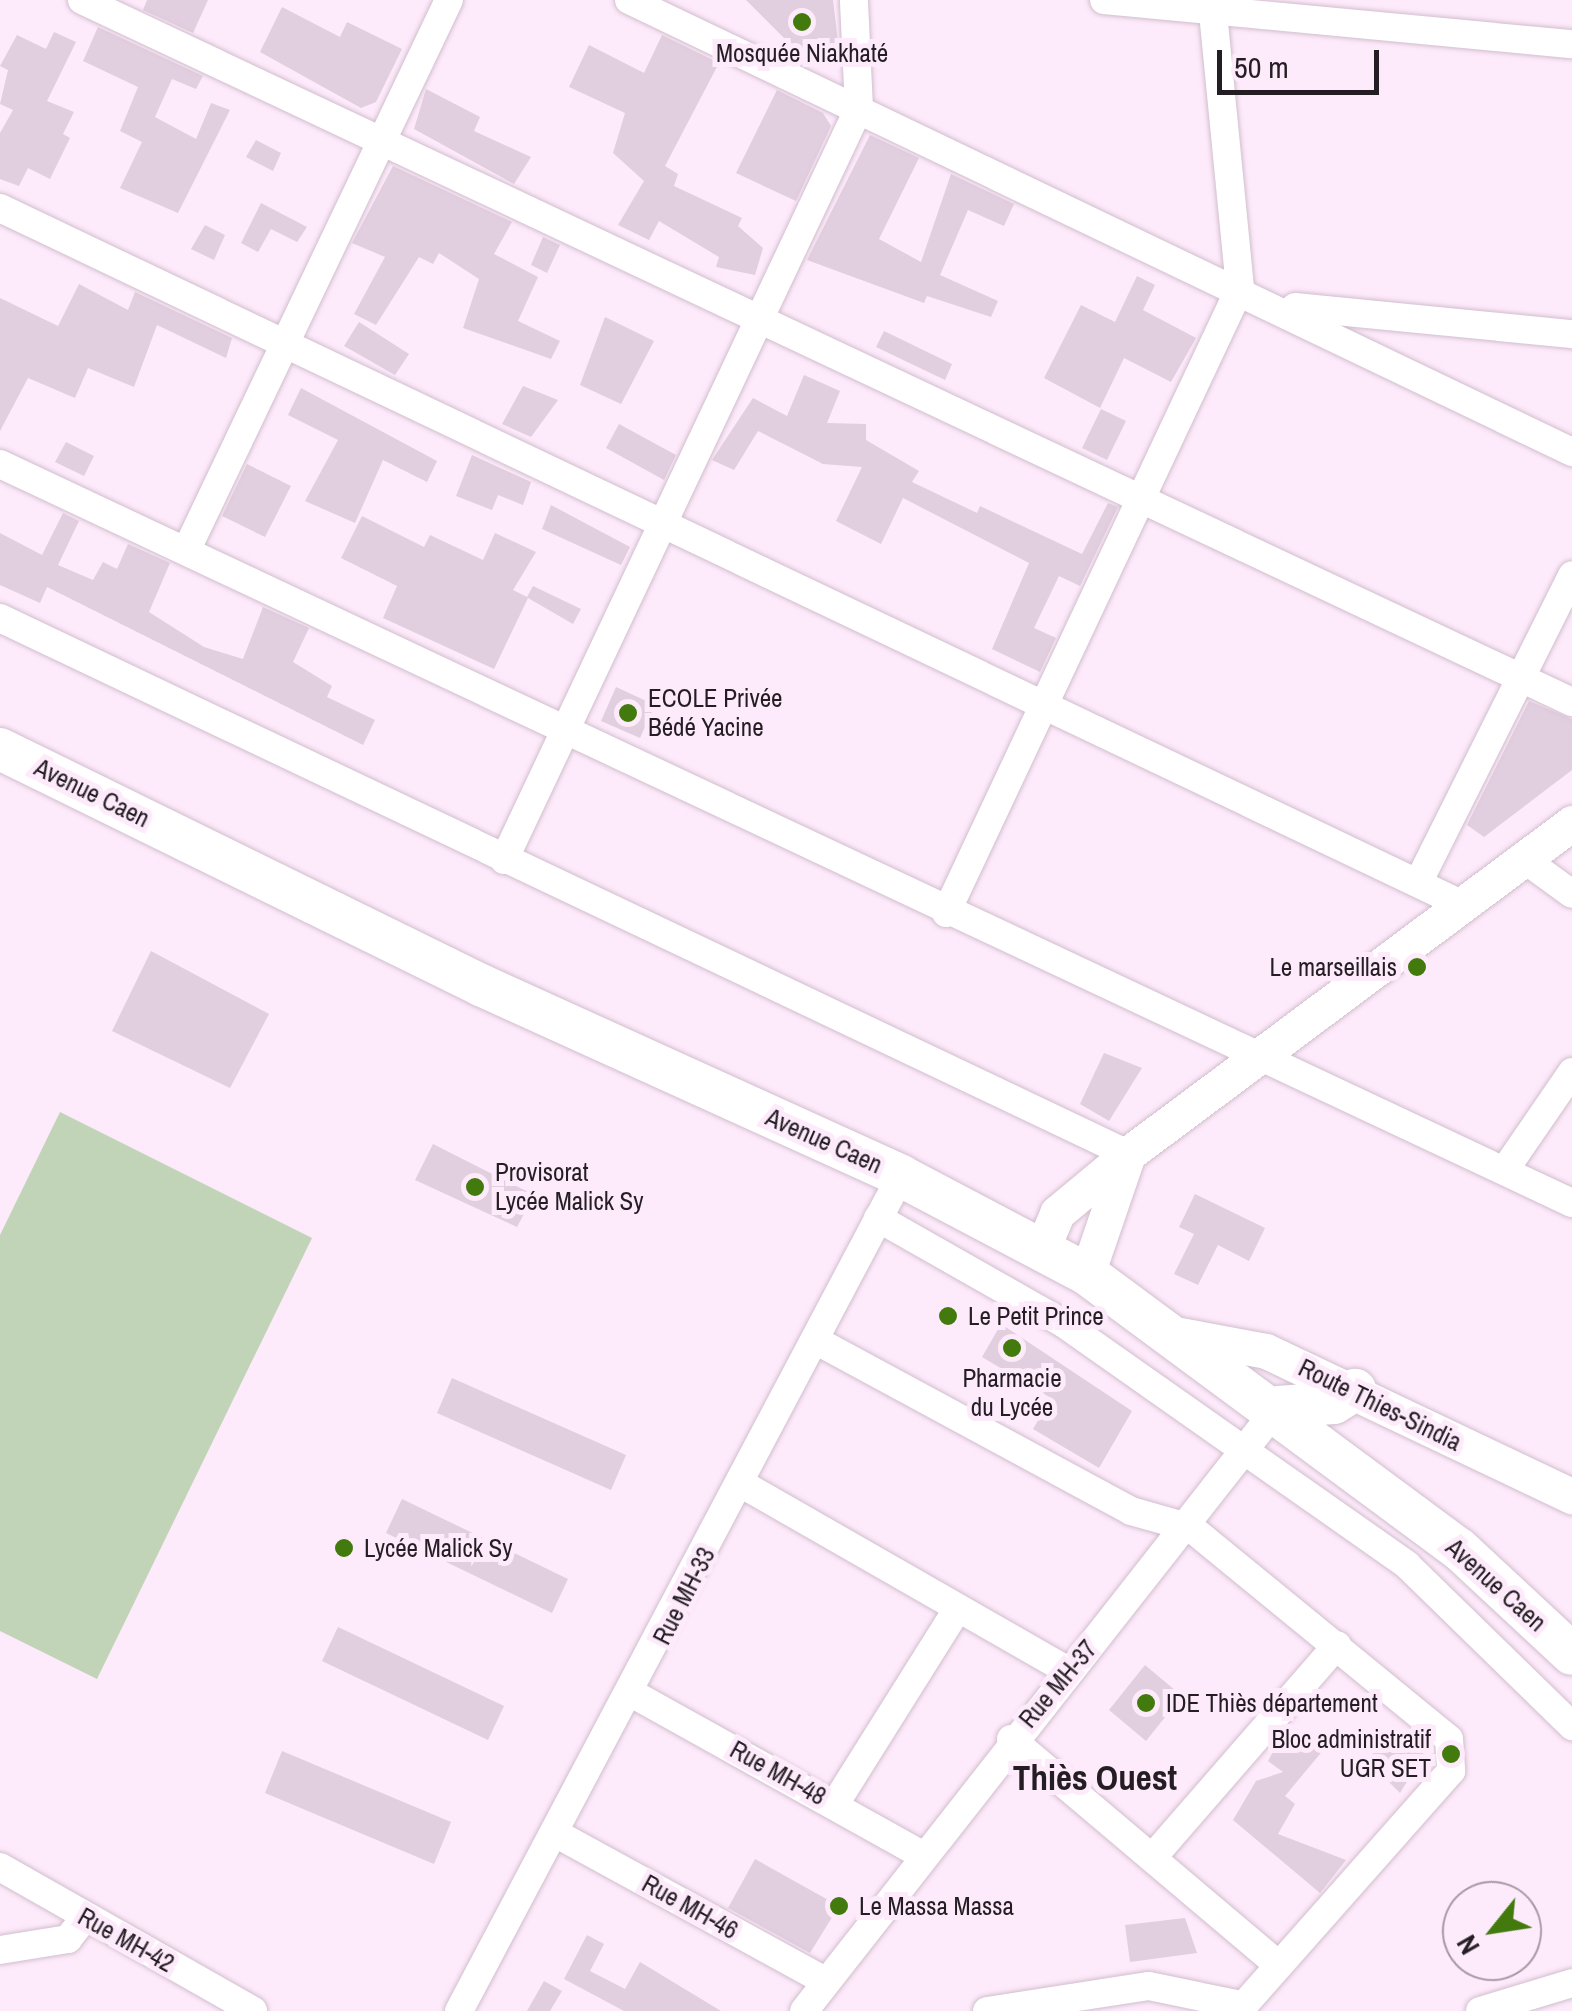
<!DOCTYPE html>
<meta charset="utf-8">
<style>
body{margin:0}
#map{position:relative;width:1572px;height:2011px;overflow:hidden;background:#fdeafa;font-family:"Archivo Narrow",sans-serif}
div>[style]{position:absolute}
.green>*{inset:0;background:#c2d4b8}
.building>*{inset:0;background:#e1cede}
.roads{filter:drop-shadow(0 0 2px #d1bece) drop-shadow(0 0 2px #d1bece)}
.minor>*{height:28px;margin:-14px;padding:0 14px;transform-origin:14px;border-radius:14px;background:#fff}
.major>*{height:35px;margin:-17.5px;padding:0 17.5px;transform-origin:17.5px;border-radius:17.5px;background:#fff}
.highway>*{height:42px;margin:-21px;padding:0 21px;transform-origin:21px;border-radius:21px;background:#fff}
.dots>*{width:28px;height:28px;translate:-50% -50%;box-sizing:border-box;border:5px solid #fdeafa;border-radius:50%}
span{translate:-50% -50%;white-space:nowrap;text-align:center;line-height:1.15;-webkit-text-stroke:10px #fdeafa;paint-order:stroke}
.poi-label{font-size:25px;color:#241e24}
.left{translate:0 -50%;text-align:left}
.right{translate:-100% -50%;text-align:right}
.street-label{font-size:25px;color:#241e24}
.district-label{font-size:35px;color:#241e24;font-weight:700}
.north{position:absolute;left:1442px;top:1881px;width:100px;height:100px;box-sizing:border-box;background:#fdeafa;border:2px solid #a698a4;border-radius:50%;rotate:240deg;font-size:28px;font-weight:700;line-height:40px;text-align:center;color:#241e24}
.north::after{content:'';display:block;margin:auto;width:35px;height:45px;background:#437a0d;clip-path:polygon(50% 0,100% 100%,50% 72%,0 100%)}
.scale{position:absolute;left:1217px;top:50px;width:162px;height:45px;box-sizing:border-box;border:5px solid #241e24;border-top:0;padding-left:12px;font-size:30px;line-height:35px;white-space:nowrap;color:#241e24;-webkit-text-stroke:8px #fdeafa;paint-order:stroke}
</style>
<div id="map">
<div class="green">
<div style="clip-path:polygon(60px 1112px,312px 1238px,97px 1679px,0 1631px,0 1235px)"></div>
</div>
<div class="building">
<div style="clip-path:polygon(147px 0,208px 0,193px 33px,143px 10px)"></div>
<div style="clip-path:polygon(746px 0,833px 0,839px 51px,822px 60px,790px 44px)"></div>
<div style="clip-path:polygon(282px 7px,340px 37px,347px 22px,402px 49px,376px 102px,361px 108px,260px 52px)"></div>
<div style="clip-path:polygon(98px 27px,203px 76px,196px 89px,172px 79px,155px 117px,196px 139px,211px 103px,230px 110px,178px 213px,120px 188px,142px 142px,120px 131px,138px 87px,83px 61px)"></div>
<div style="clip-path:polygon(54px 32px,76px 42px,47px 101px,74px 112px,63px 134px,70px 138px,50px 179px,28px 168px,19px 186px,0 179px,0 133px,13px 110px,0 104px,8px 70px,0 66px,17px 35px,46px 49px)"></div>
<div style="clip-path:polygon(662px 35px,719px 63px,665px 166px,678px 174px,674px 186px,742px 218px,738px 226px,763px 248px,755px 275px,716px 267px,719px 257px,659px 221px,649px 240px,618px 225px,644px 181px,613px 153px,625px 113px,569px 87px,589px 45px,644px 73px)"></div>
<div style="clip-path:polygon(426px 89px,480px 117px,474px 131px,531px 157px,514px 184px,414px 129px)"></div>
<div style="clip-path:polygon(777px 90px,823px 113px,831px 126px,796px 201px,736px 173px)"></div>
<div style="clip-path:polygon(870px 135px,919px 158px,879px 239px,921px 262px,951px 174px,1014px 204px,1004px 226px,968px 210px,940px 275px,998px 301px,991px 317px,927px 296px,924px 303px,807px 260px)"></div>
<div style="clip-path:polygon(256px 140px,281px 153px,273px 171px,246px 157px)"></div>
<div style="clip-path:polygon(393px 166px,512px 222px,494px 254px,538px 277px,518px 321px,560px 341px,551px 359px,463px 328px,479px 279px,439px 253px,433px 264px,419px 257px,376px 325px,354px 314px,385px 257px,352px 243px)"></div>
<div style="clip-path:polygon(261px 203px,307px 227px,297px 242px,271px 229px,258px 252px,241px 243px)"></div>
<div style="clip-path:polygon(205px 225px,225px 235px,214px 260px,191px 249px)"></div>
<div style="clip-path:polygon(543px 237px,560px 245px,547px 273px,531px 265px)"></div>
<div style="clip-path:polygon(1137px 276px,1155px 285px,1143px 310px,1196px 338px,1171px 382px,1124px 358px,1100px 408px,1044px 378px,1081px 305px,1115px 322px)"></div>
<div style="clip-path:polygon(79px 284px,128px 310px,135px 292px,232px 338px,226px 358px,157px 325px,134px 387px,88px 368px,75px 398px,28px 378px,0 431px,0 298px,58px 326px)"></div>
<div style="clip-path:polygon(605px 317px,654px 341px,621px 404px,580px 385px)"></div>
<div style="clip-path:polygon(359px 322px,409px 354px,395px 375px,344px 346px)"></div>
<div style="clip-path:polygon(884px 331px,952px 364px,945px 380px,876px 347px)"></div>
<div style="clip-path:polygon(804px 375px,840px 391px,827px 423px,866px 424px,866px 440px,919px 471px,912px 482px,977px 513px,980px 506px,1082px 554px,1108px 503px,1118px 507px,1080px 586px,1059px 576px,1034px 628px,1056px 638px,1040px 672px,992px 649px,1029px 563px,903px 498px,881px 544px,836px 521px,862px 467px,823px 464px,758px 431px,734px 470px,712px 460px,753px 398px,787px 416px)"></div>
<div style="clip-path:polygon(523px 386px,558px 400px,531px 437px,502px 424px)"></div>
<div style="clip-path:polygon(301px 388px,437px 461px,427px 482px,383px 460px,355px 523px,305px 501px,338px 440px,288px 415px)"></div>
<div style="clip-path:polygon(1101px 409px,1126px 421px,1107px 460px,1082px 448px)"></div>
<div style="clip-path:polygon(619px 424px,676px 455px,664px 480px,606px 448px)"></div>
<div style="clip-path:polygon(66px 442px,94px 456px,84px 476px,55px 462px)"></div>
<div style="clip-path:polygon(472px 455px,531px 482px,523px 505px,498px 495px,492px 510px,456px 496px)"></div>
<div style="clip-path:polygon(247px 464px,291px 486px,265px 537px,222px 516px)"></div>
<div style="clip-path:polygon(551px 505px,630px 547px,621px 565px,542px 529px)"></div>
<div style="clip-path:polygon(63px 513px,79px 521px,58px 565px,93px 580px,103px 562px,117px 569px,128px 544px,170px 563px,149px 612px,204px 647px,243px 659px,263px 607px,309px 628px,293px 662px,332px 686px,327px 697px,375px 720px,363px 745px,47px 587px,40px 603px,0 585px,0 533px,42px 555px)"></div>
<div style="clip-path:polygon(362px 516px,424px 547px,430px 535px,483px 560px,495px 533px,536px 552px,513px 590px,527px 597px,533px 586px,581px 609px,573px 624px,528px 598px,494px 669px,383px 618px,397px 586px,341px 558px)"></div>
<div style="clip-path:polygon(616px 687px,655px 705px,640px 738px,601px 721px)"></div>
<div style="clip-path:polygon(1529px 701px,1572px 719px,1572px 770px,1484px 837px,1467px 825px)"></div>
<div style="clip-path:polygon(151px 951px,269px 1014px,230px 1088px,112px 1031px)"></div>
<div style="clip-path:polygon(1104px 1053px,1142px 1068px,1109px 1121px,1080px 1104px)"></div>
<div style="clip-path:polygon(433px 1144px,534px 1195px,517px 1227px,415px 1180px)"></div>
<div style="clip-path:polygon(1195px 1194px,1265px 1228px,1249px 1261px,1218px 1245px,1198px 1285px,1174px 1274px,1194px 1234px,1179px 1227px)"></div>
<div style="clip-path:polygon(1001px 1324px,1132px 1411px,1099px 1468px,1033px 1429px,1051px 1398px,982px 1357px)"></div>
<div style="clip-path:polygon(452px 1378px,626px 1455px,611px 1490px,437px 1413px)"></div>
<div style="clip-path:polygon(402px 1499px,568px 1579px,552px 1613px,386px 1533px)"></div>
<div style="clip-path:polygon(338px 1627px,504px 1706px,488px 1740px,322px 1661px)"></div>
<div style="clip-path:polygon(1145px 1665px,1182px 1696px,1146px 1741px,1109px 1710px)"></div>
<div style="clip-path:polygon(1297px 1729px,1325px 1748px,1285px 1796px,1295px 1804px,1278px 1834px,1346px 1860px,1320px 1893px,1233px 1820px,1256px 1781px,1283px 1772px,1268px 1761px,1282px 1735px)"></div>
<div style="clip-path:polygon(1393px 1731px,1424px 1754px,1400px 1793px,1367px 1760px)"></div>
<div style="clip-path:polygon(282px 1751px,451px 1822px,434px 1864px,265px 1793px)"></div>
<div style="clip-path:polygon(755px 1859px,839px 1906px,810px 1953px,728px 1908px)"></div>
<div style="clip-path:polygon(1185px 1918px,1197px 1953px,1130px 1962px,1125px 1925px)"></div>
<div style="clip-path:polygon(587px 1935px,604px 1944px,590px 1971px,625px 1989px,640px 1962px,721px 2011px,624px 2011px,564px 1979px)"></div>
<div style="clip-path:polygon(544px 1981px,562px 1991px,550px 2011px,527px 2011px)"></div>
</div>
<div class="roads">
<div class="minor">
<div style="left:82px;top:0;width:1647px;rotate:25.23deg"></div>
<div style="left:629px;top:0;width:1046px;rotate:25.61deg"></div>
<div style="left:1104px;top:0;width:470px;rotate:5.4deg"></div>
<div style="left:0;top:208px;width:1618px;rotate:25.47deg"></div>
<div style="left:1295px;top:307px;width:278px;rotate:5.6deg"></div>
<div style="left:0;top:464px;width:1737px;rotate:25.18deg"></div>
<div style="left:187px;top:549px;width:608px;rotate:-64.49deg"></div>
<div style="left:0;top:618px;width:1249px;rotate:25.42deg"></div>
<div style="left:1524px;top:859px;width:59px;rotate:36.1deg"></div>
<div style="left:504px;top:860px;width:832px;rotate:-64.73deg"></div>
<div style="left:859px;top:108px;width:108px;rotate:-92.7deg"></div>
<div style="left:1419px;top:881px;width:342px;rotate:-63.4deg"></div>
<div style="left:946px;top:913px;width:691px;rotate:-64.81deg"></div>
<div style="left:1240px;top:288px;width:289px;rotate:-95.6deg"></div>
<div style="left:1504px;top:1171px;width:120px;rotate:-55.5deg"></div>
<div style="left:878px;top:1218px;width:213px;rotate:29.6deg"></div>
<div style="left:1063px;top:1323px;width:421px;rotate:35.1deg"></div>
<div style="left:1407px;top:1565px;width:231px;rotate:44.3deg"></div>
<div style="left:815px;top:1340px;width:359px;rotate:28.4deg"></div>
<div style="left:1131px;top:1511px;width:62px;rotate:15.8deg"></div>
<div style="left:1191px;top:1528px;width:333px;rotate:39.3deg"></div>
<div style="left:1449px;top:1739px;width:32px;rotate:86deg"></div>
<div style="left:1451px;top:1771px;width:320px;rotate:131.5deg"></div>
<div style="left:742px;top:1484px;width:377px;rotate:29.8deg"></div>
<div style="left:633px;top:1694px;width:331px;rotate:29.1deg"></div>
<div style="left:1011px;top:1739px;width:347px;rotate:40.2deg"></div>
<div style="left:835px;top:1804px;width:231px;rotate:-57.9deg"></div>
<div style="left:555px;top:1833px;width:308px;rotate:28.7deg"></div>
<div style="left:1152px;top:1858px;width:282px;rotate:-49deg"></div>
<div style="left:0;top:1867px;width:291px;rotate:29.6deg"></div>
<div style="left:0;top:1950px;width:69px;rotate:-9.2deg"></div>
<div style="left:68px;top:1939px;width:28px;rotate:-52deg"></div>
<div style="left:459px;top:2011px;width:945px;rotate:-62.11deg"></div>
<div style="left:804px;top:2011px;width:768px;rotate:-51.88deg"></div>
<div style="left:987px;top:2011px;width:164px;rotate:-8.8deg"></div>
<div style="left:1149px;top:1986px;width:94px;rotate:11.7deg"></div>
<div style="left:1480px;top:2011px;width:96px;rotate:-16.9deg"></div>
</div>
<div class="major">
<div style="left:1042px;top:1249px;width:39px;rotate:-67deg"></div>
<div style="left:1057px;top:1213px;width:92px;rotate:-39.7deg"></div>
<div style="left:1128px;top:1154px;width:554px;rotate:-36.7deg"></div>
<div style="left:1087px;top:1274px;width:127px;rotate:-71.1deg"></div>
<div style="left:1180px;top:1335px;width:87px;rotate:10.5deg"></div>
<div style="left:1266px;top:1351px;width:339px;rotate:25.4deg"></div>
</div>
<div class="highway">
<div style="left:0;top:749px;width:538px;rotate:26.14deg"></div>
<div style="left:483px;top:986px;width:459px;rotate:24.4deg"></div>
<div style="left:901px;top:1176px;width:210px;rotate:27.8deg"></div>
<div style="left:1087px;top:1274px;width:463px;rotate:36.5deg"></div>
<div style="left:1459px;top:1549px;width:154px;rotate:42.9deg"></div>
<div style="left:1278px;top:1407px;width:56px;rotate:-4.1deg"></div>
<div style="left:1334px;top:1403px;width:25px;rotate:-32deg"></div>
</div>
</div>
<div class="dots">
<div style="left:802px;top:22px;background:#437a0d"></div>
<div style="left:628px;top:713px;background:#437a0d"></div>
<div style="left:1417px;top:967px;background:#437a0d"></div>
<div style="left:475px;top:1187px;background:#437a0d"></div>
<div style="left:948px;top:1316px;background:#437a0d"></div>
<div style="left:1012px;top:1348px;background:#437a0d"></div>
<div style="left:344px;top:1548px;background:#437a0d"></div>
<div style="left:1146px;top:1703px;background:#437a0d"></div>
<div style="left:1451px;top:1754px;background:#437a0d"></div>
<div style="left:839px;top:1906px;background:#437a0d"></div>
</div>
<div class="poi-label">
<span style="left:802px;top:53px">Mosquée Niakhaté</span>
<span class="left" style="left:648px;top:713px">ECOLE Privée<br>Bédé Yacine</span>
<span class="right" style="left:1397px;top:967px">Le marseillais</span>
<span class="left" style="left:495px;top:1187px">Provisorat<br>Lycée Malick Sy</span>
<span class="left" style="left:968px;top:1316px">Le Petit Prince</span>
<span style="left:1012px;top:1393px">Pharmacie<br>du Lycée</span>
<span class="left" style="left:364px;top:1548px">Lycée Malick Sy</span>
<span class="left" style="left:1166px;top:1703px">IDE Thiès département</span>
<span class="right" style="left:1431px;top:1754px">Bloc administratif<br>UGR SET</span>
<span class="left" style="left:859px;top:1906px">Le Massa Massa</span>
</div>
<div class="street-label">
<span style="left:92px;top:793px;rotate:26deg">Avenue Caen</span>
<span style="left:824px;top:1141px;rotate:24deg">Avenue Caen</span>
<span style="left:1380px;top:1405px;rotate:26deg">Route Thies-Sindia</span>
<span style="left:1496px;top:1585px;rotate:42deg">Avenue Caen</span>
<span style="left:684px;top:1596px;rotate:-63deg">Rue MH-33</span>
<span style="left:1058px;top:1684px;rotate:-50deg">Rue MH-37</span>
<span style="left:778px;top:1773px;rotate:29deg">Rue MH-48</span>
<span style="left:690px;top:1907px;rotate:29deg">Rue MH-46</span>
<span style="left:126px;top:1940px;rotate:29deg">Rue MH-42</span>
</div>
<div class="district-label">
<span style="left:1095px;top:1778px">Thiès Ouest</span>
</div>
<div class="north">N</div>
<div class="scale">50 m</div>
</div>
